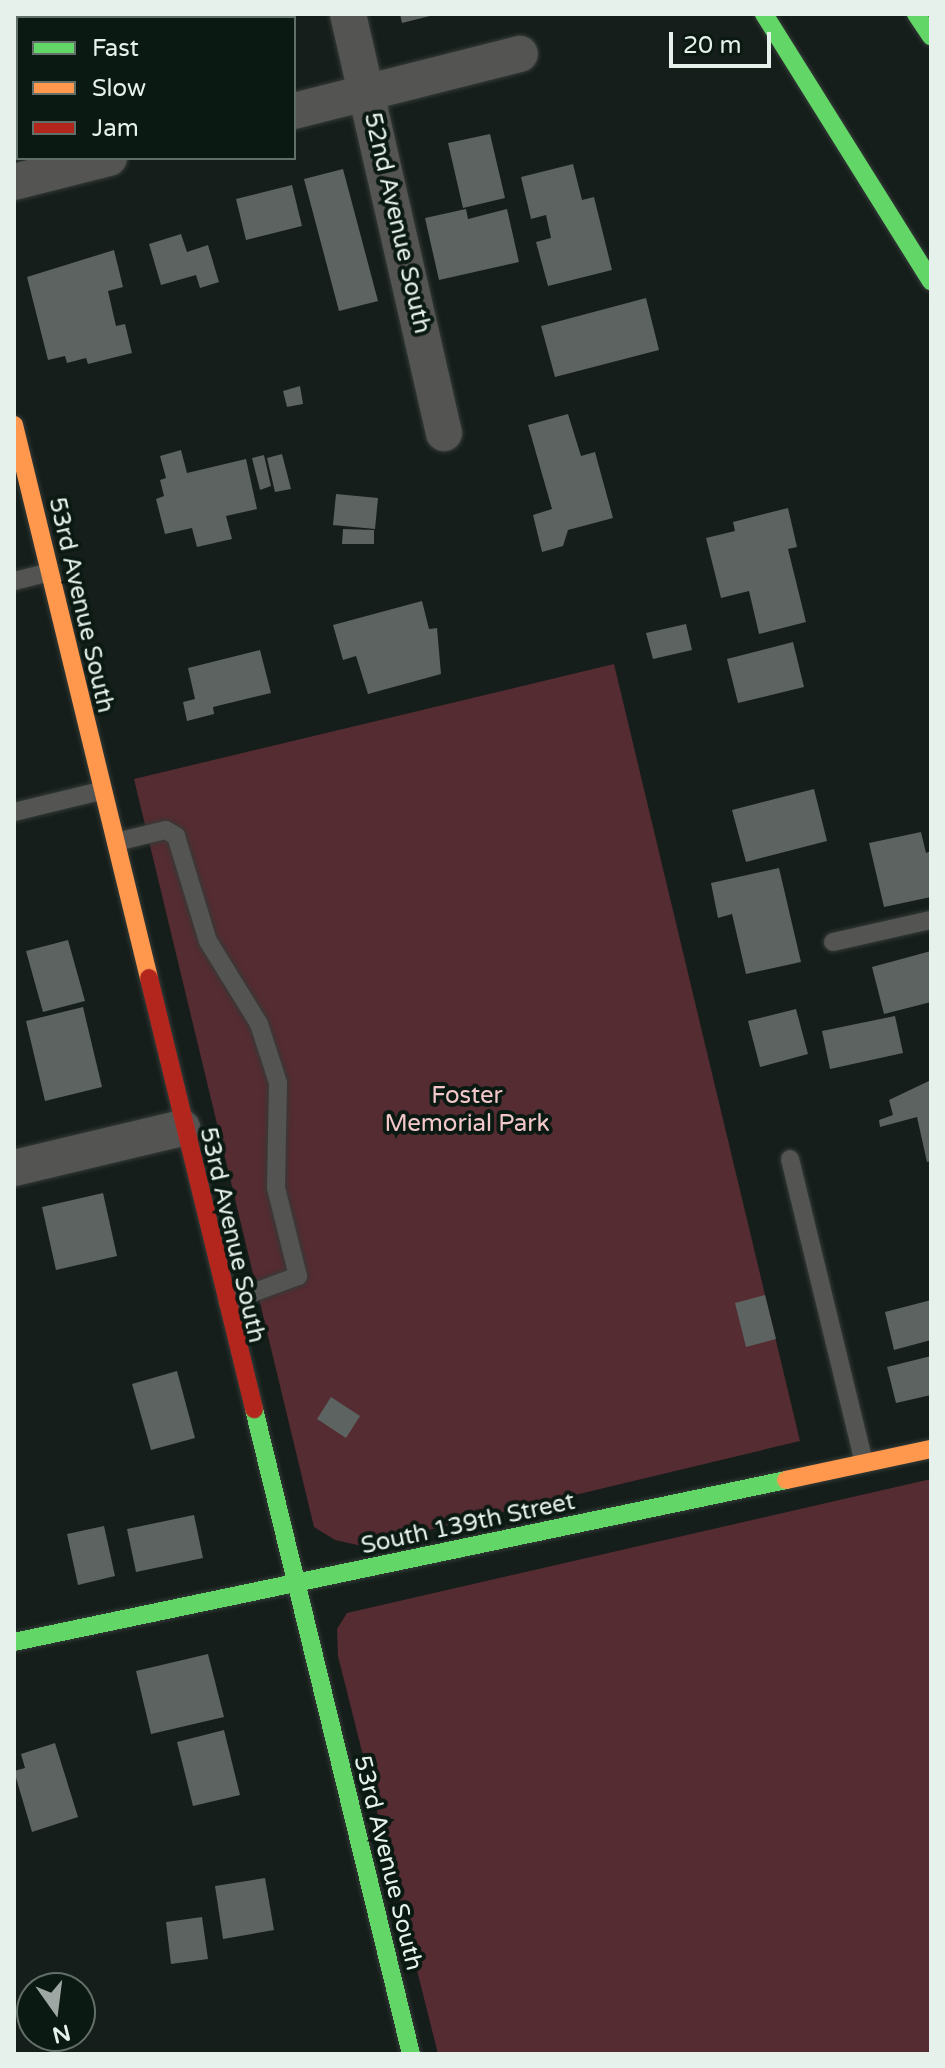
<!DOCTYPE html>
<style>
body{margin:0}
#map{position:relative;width:945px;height:2068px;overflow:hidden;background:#161e1b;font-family:"Varela Round",sans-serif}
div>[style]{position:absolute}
.green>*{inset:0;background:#542c31}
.building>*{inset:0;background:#5c6360}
.roads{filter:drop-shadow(0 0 2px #343b38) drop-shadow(0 0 2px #343b38)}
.lane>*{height:18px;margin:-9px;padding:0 9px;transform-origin:9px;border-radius:9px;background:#545453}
.street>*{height:36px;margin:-18px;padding:0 18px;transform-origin:18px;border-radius:18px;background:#545453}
.fast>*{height:18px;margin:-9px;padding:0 9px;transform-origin:9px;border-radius:9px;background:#63d668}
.slow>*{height:18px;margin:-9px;padding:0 9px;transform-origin:9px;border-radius:9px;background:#ff974d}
.jam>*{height:18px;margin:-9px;padding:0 9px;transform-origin:9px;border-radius:9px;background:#b3261e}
span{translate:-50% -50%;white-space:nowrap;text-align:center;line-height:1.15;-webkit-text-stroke:8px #0a1912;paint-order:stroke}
.street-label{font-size:24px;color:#e7f1ec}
.park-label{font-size:24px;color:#f4c7ca}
.frame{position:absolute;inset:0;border:16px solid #e7f1ec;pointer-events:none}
.legend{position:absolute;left:16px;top:16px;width:280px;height:144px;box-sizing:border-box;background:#0a1912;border:2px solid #626f69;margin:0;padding:10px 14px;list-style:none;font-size:24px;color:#e7f1ec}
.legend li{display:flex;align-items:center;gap:16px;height:40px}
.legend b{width:40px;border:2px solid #626f69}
.north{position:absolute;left:16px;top:1972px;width:80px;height:80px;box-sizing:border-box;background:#0a1912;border:2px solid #626f69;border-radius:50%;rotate:166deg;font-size:22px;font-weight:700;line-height:32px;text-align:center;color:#e7f1ec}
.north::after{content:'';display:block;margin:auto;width:28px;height:36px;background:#9ea7a3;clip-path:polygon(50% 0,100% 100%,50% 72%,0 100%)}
.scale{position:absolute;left:669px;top:32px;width:102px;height:36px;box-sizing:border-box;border:4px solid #e7f1ec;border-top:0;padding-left:10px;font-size:24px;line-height:28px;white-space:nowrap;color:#e7f1ec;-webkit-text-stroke:6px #0a1912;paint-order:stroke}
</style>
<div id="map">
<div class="green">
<div style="clip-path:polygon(614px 664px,800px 1441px,362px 1546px,335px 1540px,314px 1527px,134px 779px)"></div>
<div style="clip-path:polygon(931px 1479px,931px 2054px,438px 2054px,338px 1656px,337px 1629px,347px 1613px)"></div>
</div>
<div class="building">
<div style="clip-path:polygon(14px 14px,41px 14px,42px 18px,18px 18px,14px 37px)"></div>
<div style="clip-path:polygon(200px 14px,258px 14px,259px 18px,201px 18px)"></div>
<div style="clip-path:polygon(400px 14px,434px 14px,434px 15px,402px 23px)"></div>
<div style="clip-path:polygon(18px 69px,18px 116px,14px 117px,14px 70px)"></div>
<div style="clip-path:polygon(490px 134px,505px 198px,463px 208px,448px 143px)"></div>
<div style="clip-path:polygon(573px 164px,582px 200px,594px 197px,612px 270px,548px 286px,536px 242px,551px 238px,546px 215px,531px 219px,521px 177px)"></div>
<div style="clip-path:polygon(343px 169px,378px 301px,339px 311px,304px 179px)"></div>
<div style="clip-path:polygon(292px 185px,302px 226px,246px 240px,236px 199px)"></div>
<div style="clip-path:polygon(466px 209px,468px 219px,507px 209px,519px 262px,439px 280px,425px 218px)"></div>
<div style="clip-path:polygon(181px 234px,187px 252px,208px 245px,219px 282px,200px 288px,196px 275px,161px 285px,149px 244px)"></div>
<div style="clip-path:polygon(114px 250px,123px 287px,108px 291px,116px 326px,125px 324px,132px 353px,88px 364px,86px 358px,67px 363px,65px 356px,48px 360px,27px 277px)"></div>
<div style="clip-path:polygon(646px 298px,659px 350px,555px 377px,541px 326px)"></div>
<div style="clip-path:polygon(300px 386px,303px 404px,287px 407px,283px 391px)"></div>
<div style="clip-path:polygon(568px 414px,581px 456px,595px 452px,613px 518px,568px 530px,563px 546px,542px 552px,533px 515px,552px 509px,528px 425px)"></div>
<div style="clip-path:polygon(181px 450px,187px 473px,246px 459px,257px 509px,226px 516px,232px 539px,197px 547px,192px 528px,165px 534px,156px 499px,164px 496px,160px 480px,166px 478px,160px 456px)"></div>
<div style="clip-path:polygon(282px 454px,291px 489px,275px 492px,267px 458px)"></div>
<div style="clip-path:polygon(264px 455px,271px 486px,260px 490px,252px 458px)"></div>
<div style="clip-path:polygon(336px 494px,378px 498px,375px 529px,333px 525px)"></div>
<div style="clip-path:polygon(788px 508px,797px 547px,788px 549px,806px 622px,759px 634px,749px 591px,721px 598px,706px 538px,735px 531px,733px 522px)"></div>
<div style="clip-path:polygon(343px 529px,374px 530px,374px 544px,342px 544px)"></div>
<div style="clip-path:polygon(422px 601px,429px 629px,437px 628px,441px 674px,368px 694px,356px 656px,343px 660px,333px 625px)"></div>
<div style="clip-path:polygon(686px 624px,692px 650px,653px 659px,646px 633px)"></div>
<div style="clip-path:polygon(793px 642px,804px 687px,738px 703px,727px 659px)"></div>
<div style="clip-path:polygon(260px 650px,271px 693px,213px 707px,214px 714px,187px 721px,183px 702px,195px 699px,188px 668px)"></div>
<div style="clip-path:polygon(814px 789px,827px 841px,746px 862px,732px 810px)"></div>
<div style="clip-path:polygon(921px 832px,926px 853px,931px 851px,931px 897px,884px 907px,869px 843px)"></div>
<div style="clip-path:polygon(779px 868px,801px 962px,746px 974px,732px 914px,718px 918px,711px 883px)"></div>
<div style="clip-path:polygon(68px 940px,85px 1001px,43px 1012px,26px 951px)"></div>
<div style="clip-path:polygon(931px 951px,931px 1002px,884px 1014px,872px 967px)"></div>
<div style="clip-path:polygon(83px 1007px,102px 1087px,45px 1101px,26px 1021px)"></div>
<div style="clip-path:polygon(796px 1009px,808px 1054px,760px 1067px,748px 1021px)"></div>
<div style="clip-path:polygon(895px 1016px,903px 1053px,830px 1069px,822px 1031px)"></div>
<div style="clip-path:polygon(931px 1080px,931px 1161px,927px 1162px,917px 1117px,880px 1127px,879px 1120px,893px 1115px,889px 1100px)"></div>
<div style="clip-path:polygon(103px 1193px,117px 1256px,56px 1270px,42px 1207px)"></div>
<div style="clip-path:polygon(765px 1295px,776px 1339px,746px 1347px,735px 1303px)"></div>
<div style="clip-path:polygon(931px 1300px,931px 1340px,894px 1350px,885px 1312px)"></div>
<div style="clip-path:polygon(931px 1356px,931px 1395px,896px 1403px,887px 1367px)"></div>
<div style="clip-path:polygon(177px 1371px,195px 1438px,151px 1450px,132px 1384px)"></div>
<div style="clip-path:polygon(331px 1397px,360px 1416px,346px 1438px,317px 1419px)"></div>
<div style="clip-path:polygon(194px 1515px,203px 1558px,136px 1572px,127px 1529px)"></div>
<div style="clip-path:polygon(104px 1526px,115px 1576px,78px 1585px,67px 1534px)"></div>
<div style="clip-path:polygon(208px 1654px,224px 1717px,151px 1734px,136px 1671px)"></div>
<div style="clip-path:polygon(224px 1730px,240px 1795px,193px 1806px,177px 1742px)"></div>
<div style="clip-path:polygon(55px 1743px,78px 1817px,32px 1832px,14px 1771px,25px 1768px,21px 1754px)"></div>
<div style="clip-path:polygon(265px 1878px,274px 1930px,223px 1939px,215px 1886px)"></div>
<div style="clip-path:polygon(202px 1917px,208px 1959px,171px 1964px,166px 1922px)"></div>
</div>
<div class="roads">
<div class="lane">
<div style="left:14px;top:581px;width:36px;rotate:-14deg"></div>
<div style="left:14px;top:812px;width:89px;rotate:-13.6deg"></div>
<div style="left:116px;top:842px;width:51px;rotate:-13.5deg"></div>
<div style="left:166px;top:830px;width:12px;rotate:31deg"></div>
<div style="left:176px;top:836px;width:110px;rotate:73.1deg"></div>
<div style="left:208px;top:941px;width:97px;rotate:58.4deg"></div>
<div style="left:259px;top:1024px;width:62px;rotate:72.1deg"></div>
<div style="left:278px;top:1083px;width:105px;rotate:91.1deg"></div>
<div style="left:276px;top:1188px;width:91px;rotate:76deg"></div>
<div style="left:298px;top:1276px;width:75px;rotate:159.6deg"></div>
<div style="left:833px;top:942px;width:100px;rotate:-12.7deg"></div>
<div style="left:790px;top:1159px;width:313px;rotate:76.3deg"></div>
</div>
<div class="street">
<div style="left:348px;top:14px;width:430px;rotate:77.1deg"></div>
<div style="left:294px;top:111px;width:233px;rotate:-14.2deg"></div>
<div style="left:14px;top:182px;width:98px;rotate:-14.2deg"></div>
<div style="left:14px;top:1168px;width:173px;rotate:-13.4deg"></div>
</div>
<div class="fast">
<div style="left:764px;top:14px;width:315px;rotate:58deg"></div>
<div style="left:916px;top:14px;width:27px;rotate:56deg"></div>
<div style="left:254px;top:1409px;width:664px;rotate:76.32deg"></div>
<div style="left:14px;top:1642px;width:789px;rotate:-11.85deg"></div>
</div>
<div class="slow">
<div style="left:14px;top:425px;width:569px;rotate:76.28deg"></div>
<div style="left:786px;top:1480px;width:148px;rotate:-12.1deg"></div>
</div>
<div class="jam">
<div style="left:149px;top:978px;width:444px;rotate:76.3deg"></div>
</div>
</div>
<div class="street-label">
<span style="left:397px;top:223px;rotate:77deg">52nd Avenue South</span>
<span style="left:81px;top:605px;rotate:77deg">53rd Avenue South</span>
<span style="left:232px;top:1235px;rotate:77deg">53rd Avenue South</span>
<span style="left:468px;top:1524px;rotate:-12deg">South 139th Street</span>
<span style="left:388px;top:1863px;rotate:76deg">53rd Avenue South</span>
</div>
<div class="park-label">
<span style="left:467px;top:1110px">Foster<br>Memorial Park</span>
</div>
<div class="frame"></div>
<ul class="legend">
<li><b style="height:10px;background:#63d668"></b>Fast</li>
<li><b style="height:10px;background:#ff974d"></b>Slow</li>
<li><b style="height:10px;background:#b3261e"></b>Jam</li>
</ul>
<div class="north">N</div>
<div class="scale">20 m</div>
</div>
